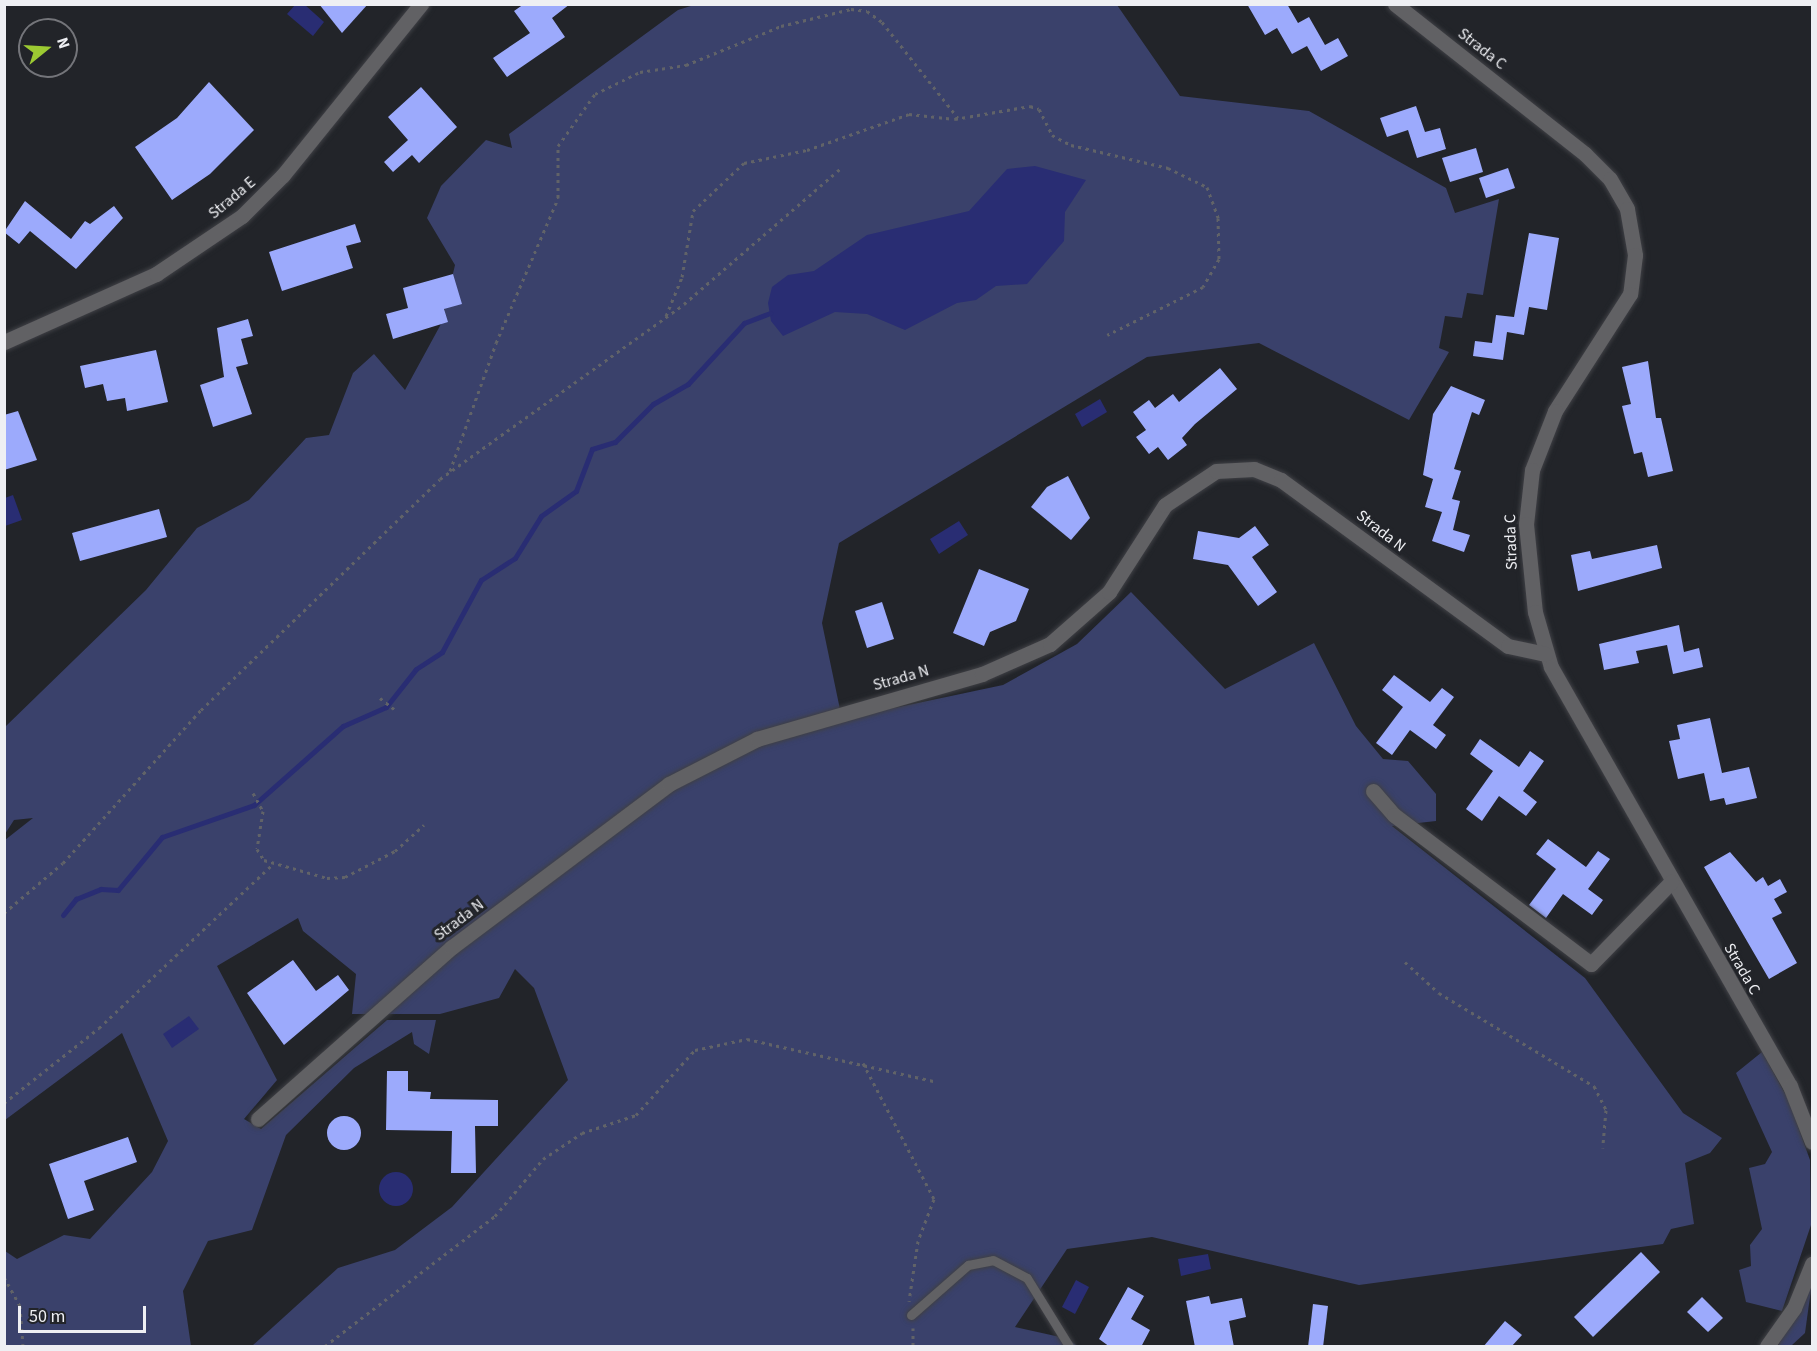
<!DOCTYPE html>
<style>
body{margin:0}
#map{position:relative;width:1817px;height:1351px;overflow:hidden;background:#222429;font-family:"Source Sans 3",sans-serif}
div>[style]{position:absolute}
.green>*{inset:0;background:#3a416b}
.water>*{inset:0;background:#292d73}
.round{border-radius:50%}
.stream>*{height:5px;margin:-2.5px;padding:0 2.5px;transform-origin:2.5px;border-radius:2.5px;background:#292d73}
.building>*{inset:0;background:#9caafc}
.path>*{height:3px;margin-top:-1.5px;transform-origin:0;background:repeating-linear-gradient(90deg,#616368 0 3px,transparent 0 7.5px)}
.roads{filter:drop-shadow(0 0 2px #3f4045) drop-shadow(0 0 2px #3f4045)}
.service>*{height:9px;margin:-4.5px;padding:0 4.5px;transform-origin:4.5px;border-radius:4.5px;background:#616164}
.minor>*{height:15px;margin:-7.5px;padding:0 7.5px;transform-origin:7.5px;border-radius:7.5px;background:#616164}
span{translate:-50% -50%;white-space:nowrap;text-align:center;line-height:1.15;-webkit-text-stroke:6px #222429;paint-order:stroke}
.street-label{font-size:16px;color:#eeeff3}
.frame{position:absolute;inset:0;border:6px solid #eeeff3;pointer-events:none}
.north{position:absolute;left:18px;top:18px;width:60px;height:60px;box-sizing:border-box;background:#222429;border:2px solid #74757a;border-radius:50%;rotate:72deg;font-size:16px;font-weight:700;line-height:24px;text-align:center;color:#eeeff3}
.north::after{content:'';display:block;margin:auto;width:21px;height:27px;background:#9cca32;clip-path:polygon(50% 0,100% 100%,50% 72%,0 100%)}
.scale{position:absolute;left:18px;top:1306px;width:128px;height:27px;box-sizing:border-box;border:3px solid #eeeff3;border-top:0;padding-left:8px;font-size:18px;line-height:21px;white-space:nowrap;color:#eeeff3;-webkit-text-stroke:4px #222429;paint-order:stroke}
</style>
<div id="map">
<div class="green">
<div style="clip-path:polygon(694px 5px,1117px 5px,1180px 96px,1309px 111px,1446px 188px,1455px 213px,1499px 199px,1483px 295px,1467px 293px,1462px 318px,1445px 316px,1439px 348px,1449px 352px,1409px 420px,1259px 343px,1147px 357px,839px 543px,822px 623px,842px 719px,1003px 685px,1077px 644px,1131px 592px,1225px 689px,1314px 643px,1356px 726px,1383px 759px,1408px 761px,1436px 794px,1436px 821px,1392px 826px,1585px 978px,1683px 1113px,1722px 1138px,1710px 1153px,1685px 1163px,1694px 1224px,1671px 1229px,1663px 1244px,1359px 1285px,1152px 1237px,1067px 1249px,1015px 1327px,1069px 1339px,1077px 1346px,252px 1346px,338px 1268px,395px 1250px,452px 1207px,568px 1080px,534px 988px,515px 969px,499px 998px,440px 1014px,352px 1014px,356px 974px,303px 931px,298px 918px,217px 966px,277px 1080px,244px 1119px,261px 1129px,387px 1020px,436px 1020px,429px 1054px,414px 1044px,412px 1032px,354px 1068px,286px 1135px,252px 1230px,208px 1241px,183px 1291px,191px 1346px,5px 1346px,5px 1251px,17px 1259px,64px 1235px,90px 1239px,152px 1172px,168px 1141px,122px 1033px,5px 1120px,5px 840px,33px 818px,14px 820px,5px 834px,5px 727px,146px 590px,197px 528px,249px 500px,306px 438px,329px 435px,353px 373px,374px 354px,405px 390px,441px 324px,455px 265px,427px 218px,441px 186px,486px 140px,512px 148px,509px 134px,678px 10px)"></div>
<div style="clip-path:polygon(1762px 1052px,1788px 1099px,1810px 1160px,1811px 1225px,1782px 1311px,1746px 1302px,1739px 1270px,1751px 1266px,1750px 1245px,1762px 1229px,1749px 1168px,1765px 1164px,1772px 1152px,1736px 1073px)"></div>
<div style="clip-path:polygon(1812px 1282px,1805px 1333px,1791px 1346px,1778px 1346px)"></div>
</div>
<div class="water">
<div style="clip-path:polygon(295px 5px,305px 5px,324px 22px,313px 36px,287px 14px)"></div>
<div style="clip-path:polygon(1035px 166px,1086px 180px,1065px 212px,1064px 241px,1027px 284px,996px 286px,976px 300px,957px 303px,905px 330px,867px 314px,835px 312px,783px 336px,771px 321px,768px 303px,772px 287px,788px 275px,814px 271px,867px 235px,969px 211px,1007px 169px)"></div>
<div style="clip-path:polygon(1100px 399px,1107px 412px,1082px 427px,1075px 414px)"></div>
<div style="clip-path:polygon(13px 495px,22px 520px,5px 526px,5px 498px)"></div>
<div style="clip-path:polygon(959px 521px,968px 535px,939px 554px,930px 539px)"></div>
<div style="clip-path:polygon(189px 1016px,199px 1029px,172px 1048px,163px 1034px)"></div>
<div class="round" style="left:379px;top:1172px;width:34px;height:34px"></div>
<div style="clip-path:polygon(1208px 1254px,1211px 1269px,1181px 1276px,1178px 1259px)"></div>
<div style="clip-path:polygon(1076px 1280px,1089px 1287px,1075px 1314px,1062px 1307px)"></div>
</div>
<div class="stream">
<div style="left:63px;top:915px;width:21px;rotate:-51deg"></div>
<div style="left:76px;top:899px;width:27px;rotate:-22deg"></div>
<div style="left:101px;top:889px;width:17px;rotate:3deg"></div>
<div style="left:118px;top:890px;width:69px;rotate:-50.3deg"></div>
<div style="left:162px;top:837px;width:97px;rotate:-19.2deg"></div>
<div style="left:254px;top:805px;width:119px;rotate:-41.6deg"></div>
<div style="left:343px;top:726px;width:47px;rotate:-23.8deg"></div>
<div style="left:386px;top:707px;width:48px;rotate:-51.7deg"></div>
<div style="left:416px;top:669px;width:31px;rotate:-33deg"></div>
<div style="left:442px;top:652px;width:82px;rotate:-61.6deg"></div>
<div style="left:481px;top:580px;width:40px;rotate:-32.9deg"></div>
<div style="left:515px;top:558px;width:49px;rotate:-58.2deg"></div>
<div style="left:541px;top:516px;width:43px;rotate:-35.5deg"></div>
<div style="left:576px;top:491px;width:45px;rotate:-69.1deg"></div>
<div style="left:592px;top:449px;width:24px;rotate:-17deg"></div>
<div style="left:615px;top:442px;width:54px;rotate:-45deg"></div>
<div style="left:653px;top:404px;width:40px;rotate:-29.7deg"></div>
<div style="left:688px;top:384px;width:83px;rotate:-47.4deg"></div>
<div style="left:744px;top:323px;width:28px;rotate:-21deg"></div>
</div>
<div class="building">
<div style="clip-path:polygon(319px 4px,368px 4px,342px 33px)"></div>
<div style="clip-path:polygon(524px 4px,570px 4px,552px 18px,565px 37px,507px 77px,493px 58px,530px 33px,514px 11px)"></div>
<div style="clip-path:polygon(1247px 4px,1287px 4px,1298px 23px,1309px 17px,1325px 45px,1338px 38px,1348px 56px,1321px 71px,1307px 46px,1292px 54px,1277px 28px,1265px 35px)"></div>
<div style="clip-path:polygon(209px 82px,254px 130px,210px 174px,172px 200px,135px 147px,177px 118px)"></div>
<div style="clip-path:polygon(421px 87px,457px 127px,419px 163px,412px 155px,393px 172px,384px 162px,408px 140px,388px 117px)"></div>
<div style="clip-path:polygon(1416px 106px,1425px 132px,1440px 128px,1446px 149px,1417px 158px,1408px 130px,1387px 137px,1380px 118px)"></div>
<div style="clip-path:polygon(1476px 148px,1483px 172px,1450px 182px,1442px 158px)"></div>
<div style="clip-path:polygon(1508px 168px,1515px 188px,1486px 198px,1479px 178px)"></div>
<div style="clip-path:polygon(25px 201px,71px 239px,85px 221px,90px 224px,114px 206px,123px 218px,76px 269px,30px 231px,19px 244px,4px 232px)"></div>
<div style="clip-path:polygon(355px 224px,361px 242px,346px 246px,353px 268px,282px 291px,269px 252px)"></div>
<div style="clip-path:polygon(1529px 233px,1559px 238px,1547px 310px,1529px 307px,1524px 335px,1507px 332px,1503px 360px,1473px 356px,1475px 341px,1492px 343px,1496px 315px,1514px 317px)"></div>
<div style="clip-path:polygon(453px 274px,462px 304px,444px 309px,448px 322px,393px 339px,386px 314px,408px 308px,403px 288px)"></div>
<div style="clip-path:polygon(248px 319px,253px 336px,241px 339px,248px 364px,236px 367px,252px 414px,213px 427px,200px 385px,224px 377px,217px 328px)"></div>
<div style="clip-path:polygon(156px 350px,168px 402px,127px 411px,125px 398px,107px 401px,103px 384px,85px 388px,80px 366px)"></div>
<div style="clip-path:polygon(1648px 361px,1656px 418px,1661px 418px,1673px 471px,1648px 477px,1642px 452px,1634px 454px,1622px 406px,1631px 404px,1622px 367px)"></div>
<div style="clip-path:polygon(1220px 368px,1237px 389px,1195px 424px,1182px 438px,1187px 445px,1168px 460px,1158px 447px,1149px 454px,1136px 437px,1146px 430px,1133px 412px,1149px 400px,1155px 408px,1173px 394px,1179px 402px)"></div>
<div style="clip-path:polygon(1451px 386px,1485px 400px,1479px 415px,1472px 412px,1454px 469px,1461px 471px,1452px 499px,1460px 501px,1453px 530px,1470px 535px,1464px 552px,1432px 541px,1442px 512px,1425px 507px,1433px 479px,1423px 475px,1433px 414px)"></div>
<div style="clip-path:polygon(18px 411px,37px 460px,4px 470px,4px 415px)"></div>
<div style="clip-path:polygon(1068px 476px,1090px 518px,1071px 540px,1031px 507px,1047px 487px)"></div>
<div style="clip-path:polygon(159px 509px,167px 537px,80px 561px,72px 533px)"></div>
<div style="clip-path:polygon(1255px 526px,1269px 545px,1252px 557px,1277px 592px,1258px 606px,1228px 565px,1193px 559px,1198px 531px,1239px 538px)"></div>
<div style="clip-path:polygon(1657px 545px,1662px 568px,1578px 591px,1571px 555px,1590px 551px,1592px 559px)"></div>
<div style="clip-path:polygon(979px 569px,1029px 589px,1016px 621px,990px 632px,984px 646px,953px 633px)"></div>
<div style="clip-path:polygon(882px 602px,894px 639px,867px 648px,855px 611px)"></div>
<div style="clip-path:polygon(1679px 625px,1684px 652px,1699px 648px,1703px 667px,1673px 674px,1667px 645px,1636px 651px,1639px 663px,1604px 670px,1599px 644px)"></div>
<div style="clip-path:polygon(1394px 675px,1430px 702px,1442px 688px,1454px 697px,1433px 725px,1446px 735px,1436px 749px,1410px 730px,1392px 755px,1376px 743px,1403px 707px,1382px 690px)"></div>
<div style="clip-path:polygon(1710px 718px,1722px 773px,1749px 767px,1757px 798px,1726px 805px,1724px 798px,1710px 801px,1704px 773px,1678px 779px,1669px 741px,1680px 739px,1677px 725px)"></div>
<div style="clip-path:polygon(1480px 739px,1519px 767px,1530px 751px,1544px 761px,1523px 791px,1537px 802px,1526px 816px,1499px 796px,1482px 821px,1466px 809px,1493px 771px,1470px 754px)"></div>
<div style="clip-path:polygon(1548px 839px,1586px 867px,1598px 851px,1610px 859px,1588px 889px,1603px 900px,1592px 915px,1563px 894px,1546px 918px,1529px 905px,1556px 869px,1536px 854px)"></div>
<div style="clip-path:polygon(1730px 852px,1756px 882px,1763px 877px,1768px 886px,1780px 879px,1787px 892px,1774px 899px,1782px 913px,1772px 918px,1797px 963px,1769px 979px,1704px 867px)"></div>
<div style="clip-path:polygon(293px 960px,316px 991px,338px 975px,349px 990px,284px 1045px,247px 993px)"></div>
<div style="clip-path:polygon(387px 1071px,408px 1071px,408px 1091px,431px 1092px,430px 1099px,498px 1100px,498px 1126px,475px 1126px,476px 1173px,451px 1173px,452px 1131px,386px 1130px)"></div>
<div class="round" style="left:327px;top:1116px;width:34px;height:34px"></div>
<div style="clip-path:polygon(128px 1137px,137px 1162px,84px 1181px,94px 1210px,68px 1219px,49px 1164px)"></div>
<div style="clip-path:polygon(1641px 1252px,1660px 1272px,1593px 1337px,1574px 1317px)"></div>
<div style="clip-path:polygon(1128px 1287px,1144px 1296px,1131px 1319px,1150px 1330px,1141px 1347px,1110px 1347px,1099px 1339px)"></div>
<div style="clip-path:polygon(1209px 1296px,1211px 1304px,1242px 1298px,1246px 1317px,1229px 1321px,1234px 1347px,1195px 1347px,1186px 1301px)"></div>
<div style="clip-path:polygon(1702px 1297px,1723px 1318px,1708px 1332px,1687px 1312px)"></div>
<div style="clip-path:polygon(1313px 1304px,1328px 1306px,1323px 1347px,1308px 1347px)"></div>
<div style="clip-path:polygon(1505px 1321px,1522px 1335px,1511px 1347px,1483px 1347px)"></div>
</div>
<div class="path">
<div style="left:666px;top:316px;width:42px;rotate:-67.7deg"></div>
<div style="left:682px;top:277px;width:67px;rotate:-80.5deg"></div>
<div style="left:693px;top:211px;width:70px;rotate:-43.3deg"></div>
<div style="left:744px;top:163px;width:64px;rotate:-11.7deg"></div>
<div style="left:807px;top:150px;width:108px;rotate:-19.4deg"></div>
<div style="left:909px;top:114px;width:46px;rotate:6.2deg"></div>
<div style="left:955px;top:119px;width:76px;rotate:-9.8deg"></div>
<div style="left:1030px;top:106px;width:9px;rotate:18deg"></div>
<div style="left:1039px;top:109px;width:29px;rotate:63deg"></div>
<div style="left:1052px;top:135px;width:21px;rotate:28deg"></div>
<div style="left:1071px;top:145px;width:100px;rotate:13.3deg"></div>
<div style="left:1168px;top:168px;width:43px;rotate:26deg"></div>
<div style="left:1207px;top:187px;width:33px;rotate:70deg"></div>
<div style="left:1218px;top:218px;width:41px;rotate:88.6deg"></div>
<div style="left:1219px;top:259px;width:32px;rotate:120deg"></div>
<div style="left:1203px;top:287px;width:107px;rotate:153.4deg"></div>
<div style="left:450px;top:471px;width:136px;rotate:-70.2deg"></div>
<div style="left:496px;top:343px;width:158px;rotate:-66.8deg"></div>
<div style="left:558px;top:198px;width:52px;rotate:-90deg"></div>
<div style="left:558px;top:146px;width:64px;rotate:-54.6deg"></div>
<div style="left:595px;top:94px;width:50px;rotate:-26.1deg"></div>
<div style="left:640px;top:72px;width:47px;rotate:-8.7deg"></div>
<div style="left:686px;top:65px;width:103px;rotate:-22.3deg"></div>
<div style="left:781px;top:26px;width:72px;rotate:-13.7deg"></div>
<div style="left:851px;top:9px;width:16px;rotate:7deg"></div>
<div style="left:867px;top:11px;width:19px;rotate:36deg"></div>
<div style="left:882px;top:22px;width:122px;rotate:51.6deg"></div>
<div style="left:380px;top:698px;width:18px;rotate:38deg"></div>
<div style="left:253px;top:793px;width:21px;rotate:61deg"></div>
<div style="left:263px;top:811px;width:38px;rotate:99deg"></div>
<div style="left:257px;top:849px;width:13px;rotate:58deg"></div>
<div style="left:264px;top:860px;width:66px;rotate:15.9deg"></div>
<div style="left:327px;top:878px;width:18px;rotate:-3deg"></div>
<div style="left:345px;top:877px;width:56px;rotate:-27.5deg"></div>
<div style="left:395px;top:851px;width:39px;rotate:-42deg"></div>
<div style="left:4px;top:913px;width:77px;rotate:-40.3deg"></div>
<div style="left:63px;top:863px;width:206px;rotate:-48deg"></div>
<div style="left:201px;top:710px;width:332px;rotate:-44deg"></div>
<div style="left:440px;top:479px;width:300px;rotate:-35.6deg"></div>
<div style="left:684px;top:304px;width:206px;rotate:-40.9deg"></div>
<div style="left:1405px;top:962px;width:46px;rotate:42.4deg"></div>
<div style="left:1439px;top:993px;width:181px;rotate:31deg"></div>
<div style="left:1594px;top:1086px;width:27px;rotate:63deg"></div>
<div style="left:1606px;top:1110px;width:38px;rotate:95deg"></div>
<div style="left:863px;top:1063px;width:153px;rotate:62.4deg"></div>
<div style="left:934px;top:1199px;width:45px;rotate:110.9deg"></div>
<div style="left:918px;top:1241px;width:61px;rotate:98.5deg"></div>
<div style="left:4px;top:1103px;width:121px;rotate:-38.3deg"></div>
<div style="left:99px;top:1028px;width:238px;rotate:-43.3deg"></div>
<div style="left:4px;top:1277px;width:33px;rotate:61deg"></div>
<div style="left:20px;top:1306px;width:40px;rotate:85.7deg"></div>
<div style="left:913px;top:1328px;width:18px;rotate:90deg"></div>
<div style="left:325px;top:1346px;width:214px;rotate:-37.4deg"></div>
<div style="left:495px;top:1216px;width:75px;rotate:-49.9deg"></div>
<div style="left:543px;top:1159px;width:47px;rotate:-33.7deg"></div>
<div style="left:582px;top:1133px;width:57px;rotate:-18.4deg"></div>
<div style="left:636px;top:1115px;width:88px;rotate:-47.8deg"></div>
<div style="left:695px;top:1050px;width:53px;rotate:-11.9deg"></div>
<div style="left:747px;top:1039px;width:191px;rotate:12.7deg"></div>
</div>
<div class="roads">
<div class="service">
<div style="left:911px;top:1315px;width:76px;rotate:-41.3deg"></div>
<div style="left:968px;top:1265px;width:25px;rotate:-11deg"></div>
<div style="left:993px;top:1260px;width:38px;rotate:28deg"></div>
<div style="left:1027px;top:1278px;width:80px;rotate:58.3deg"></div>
</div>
<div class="minor">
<div style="left:1395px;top:4px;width:242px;rotate:38.3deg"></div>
<div style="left:1585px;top:154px;width:35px;rotate:45deg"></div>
<div style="left:1610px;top:179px;width:34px;rotate:60deg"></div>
<div style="left:1627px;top:209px;width:47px;rotate:80.1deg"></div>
<div style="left:1635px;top:255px;width:39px;rotate:97deg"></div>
<div style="left:1630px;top:294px;width:139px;rotate:122.7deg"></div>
<div style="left:1555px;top:411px;width:63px;rotate:111.3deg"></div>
<div style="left:1532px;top:470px;width:54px;rotate:96.3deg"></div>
<div style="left:1526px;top:524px;width:88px;rotate:84.2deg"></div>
<div style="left:1535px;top:612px;width:57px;rotate:73.8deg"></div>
<div style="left:1551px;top:667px;width:482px;rotate:60.3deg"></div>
<div style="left:1790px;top:1086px;width:60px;rotate:68.6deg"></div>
<div style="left:4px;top:342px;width:167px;rotate:-24.1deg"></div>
<div style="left:156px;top:274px;width:104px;rotate:-34deg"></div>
<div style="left:242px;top:216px;width:58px;rotate:-45deg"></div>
<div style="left:283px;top:175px;width:220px;rotate:-51.1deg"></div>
<div style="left:1373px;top:791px;width:32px;rotate:49deg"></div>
<div style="left:1394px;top:815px;width:247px;rotate:37.1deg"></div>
<div style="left:1591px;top:964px;width:115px;rotate:-45.7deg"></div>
<div style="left:258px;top:1119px;width:259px;rotate:-41.6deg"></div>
<div style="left:452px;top:947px;width:271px;rotate:-36.9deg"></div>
<div style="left:669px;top:784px;width:99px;rotate:-27.1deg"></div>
<div style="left:757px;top:739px;width:234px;rotate:-16.1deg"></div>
<div style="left:982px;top:674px;width:74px;rotate:-23.8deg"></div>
<div style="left:1050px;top:644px;width:79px;rotate:-41.4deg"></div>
<div style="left:1109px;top:592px;width:103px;rotate:-57.2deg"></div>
<div style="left:1165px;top:505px;width:61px;rotate:-33.7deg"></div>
<div style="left:1216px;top:471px;width:38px;rotate:-3deg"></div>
<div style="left:1254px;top:469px;width:29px;rotate:22deg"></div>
<div style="left:1281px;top:480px;width:281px;rotate:36.2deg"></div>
<div style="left:1508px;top:646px;width:38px;rotate:12deg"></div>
<div style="left:1767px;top:1346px;width:47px;rotate:-54.6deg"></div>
<div style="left:1794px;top:1308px;width:48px;rotate:-67.8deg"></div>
</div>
</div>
<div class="street-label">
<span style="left:1482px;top:49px;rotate:38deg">Strada C</span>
<span style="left:232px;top:198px;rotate:-40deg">Strada E</span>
<span style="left:1381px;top:531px;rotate:38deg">Strada N</span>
<span style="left:1511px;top:542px;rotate:-92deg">Strada C</span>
<span style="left:901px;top:678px;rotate:-16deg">Strada N</span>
<span style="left:459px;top:920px;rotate:-37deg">Strada N</span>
<span style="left:1742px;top:969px;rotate:60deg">Strada C</span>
</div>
<div class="frame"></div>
<div class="north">N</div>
<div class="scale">50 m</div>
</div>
